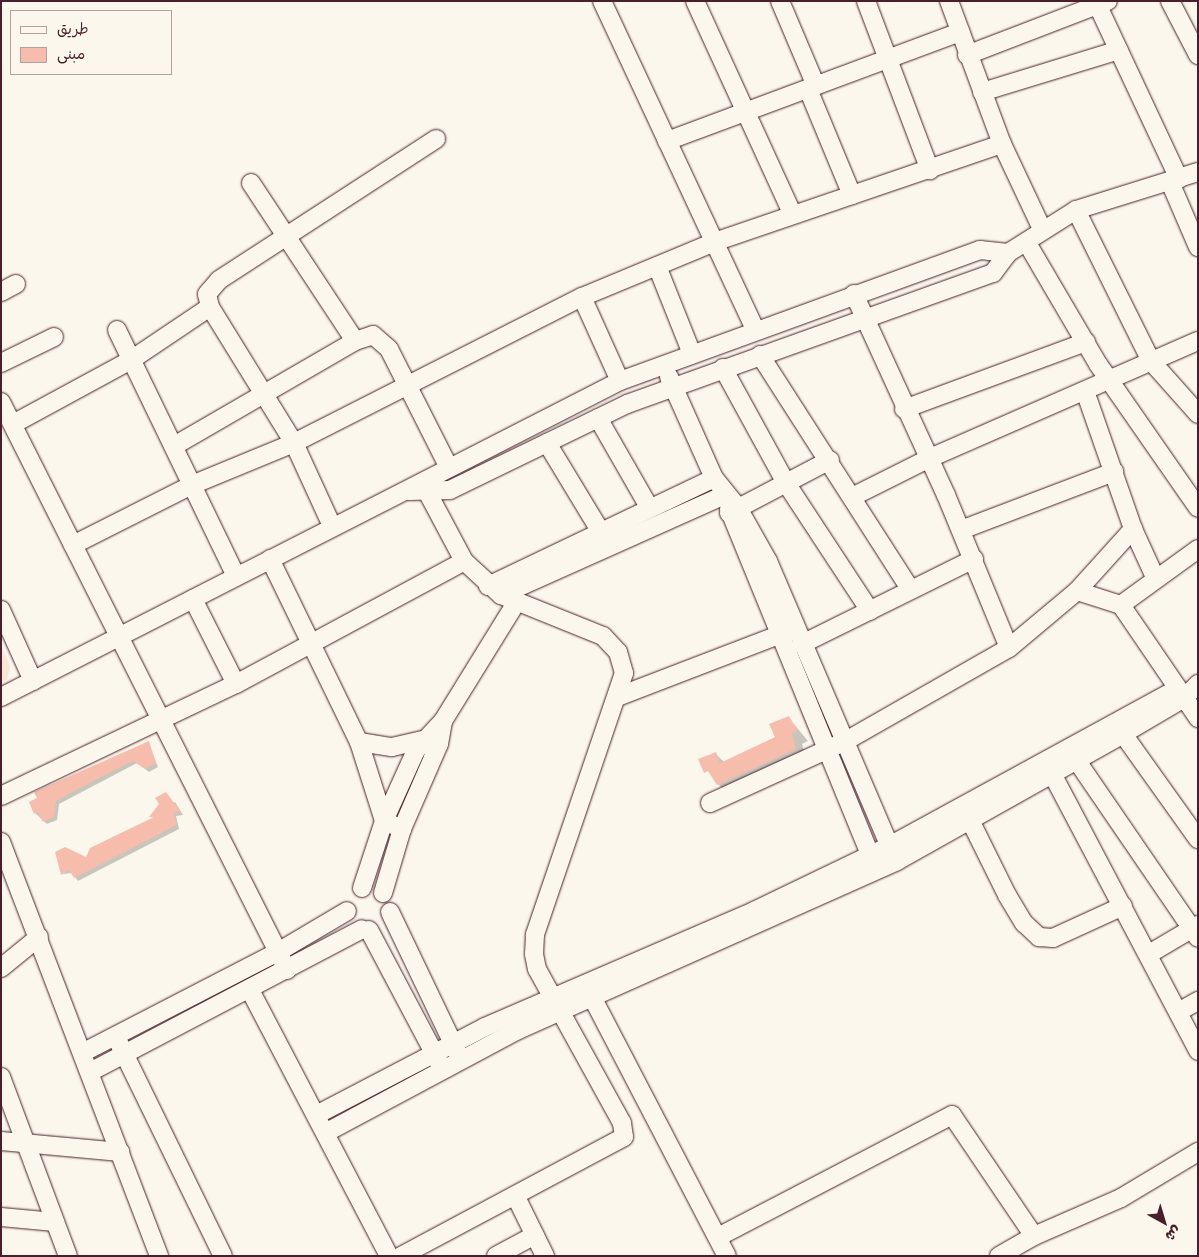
<!DOCTYPE html>
<meta charset="utf-8">
<style>
body{margin:0}
#map{position:relative;width:1199px;height:1257px;overflow:hidden;background:#fbf7ec;font-family:"Patrick Hand","Playpen Sans Arabic",sans-serif}
div>[style]{position:absolute}
.built>*{inset:0;background:#fae6d9}
.shadow>*{inset:0;background:#0003}
.building>*{inset:0;background:#f6bdad}
.roads{filter:drop-shadow(0 0 1px #4a1f2b) drop-shadow(0 0 1px #4a1f2b)}
.minor>*{height:18px;margin:-9px;padding:0 9px;transform-origin:9px;border-radius:9px;background:#fbf7ec}
span{translate:-50% -50%;white-space:nowrap;text-align:center;line-height:1.15;-webkit-text-stroke:4.5px #fbf7ec;paint-order:stroke}
.frame{position:absolute;inset:0;border:2px solid #4a1f2b;pointer-events:none}
.legend{position:absolute;left:10px;top:10px;width:162px;height:65px;box-sizing:border-box;background:#fbf7ec;border:1px solid #b4a19f;margin:0;padding:6px 9px;list-style:none;font-size:15px;color:#4a1f2b}
.legend li{display:flex;align-items:center;gap:10px;height:25px}
.legend b{width:25px;border:1px solid #b4a19f}
.north{position:absolute;left:1139px;top:1197px;width:50px;height:50px;-webkit-text-stroke:4px #fbf7ec;paint-order:stroke;rotate:141deg;font-size:14px;font-weight:700;line-height:20px;text-align:center;color:#4a1f2b}
.north::after{content:'';display:block;margin:auto;width:18px;height:22px;background:#4a1f2b;clip-path:polygon(50% 0,100% 100%,50% 72%,0 100%)}
</style>
<div id="map">
<div class="built">
<div style="clip-path:polygon(1px 645px,10px 666px,7px 680px,1px 681px)"></div>
</div>
<div class="shadow">
<div style="clip-path:polygon(788px 717px,808px 741px,802px 744px,806px 759px,729px 795px,718px 784px,715px 753px,724px 762px,777px 738px)"></div>
<div style="clip-path:polygon(148px 742px,158px 767px,149px 772px,137px 763px,59px 804px,57px 820px,47px 824px,35px 813px)"></div>
<div style="clip-path:polygon(175px 802px,183px 815px,176px 816px,179px 829px,78px 881px,72px 873px,62px 874px,152px 819px,160px 804px)"></div>
</div>
<div class="building">
<div style="clip-path:polygon(789px 716px,798px 731px,792px 733px,796px 749px,717px 785px,708px 771px,704px 773px,698px 759px,716px 752px,720px 763px,775px 737px,769px 724px)"></div>
<div style="clip-path:polygon(149px 741px,156px 763px,145px 769px,133px 761px,93px 781px,56px 801px,54px 817px,43px 822px,38px 812px,34px 814px,29px 802px,37px 798px,34px 792px)"></div>
<div style="clip-path:polygon(166px 792px,181px 812px,174px 813px,177px 825px,74px 878px,69px 870px,61px 875px,55px 852px,65px 847px,86px 857px,90px 848px,154px 817px,149px 817px,159px 804px,155px 798px)"></div>
</div>
<div class="roads">
<div class="minor">
<div style="left:602px;top:1px;width:362px;rotate:65deg"></div>
<div style="left:695px;top:1px;width:235px;rotate:65.4deg"></div>
<div style="left:780px;top:1px;width:92px;rotate:67deg"></div>
<div style="left:866px;top:1px;width:181px;rotate:69.3deg"></div>
<div style="left:949px;top:1px;width:153px;rotate:69.7deg"></div>
<div style="left:1002px;top:144px;width:94px;rotate:64.8deg"></div>
<div style="left:1170px;top:1px;width:61px;rotate:62.6deg"></div>
<div style="left:1098px;top:6px;width:191px;rotate:64.9deg"></div>
<div style="left:967px;top:55px;width:151px;rotate:-21deg"></div>
<div style="left:808px;top:89px;width:115px;rotate:67.5deg"></div>
<div style="left:982px;top:92px;width:143px;rotate:-17deg"></div>
<div style="left:667px;top:141px;width:313px;rotate:-20.4deg"></div>
<div style="left:1170px;top:182px;width:71px;rotate:66.7deg"></div>
<div style="left:251px;top:183px;width:189px;rotate:56.6deg"></div>
<div style="left:1076px;top:210px;width:169px;rotate:63.6deg"></div>
<div style="left:1151px;top:361px;width:71px;rotate:48.4deg"></div>
<div style="left:1027px;top:243px;width:140px;rotate:59.6deg"></div>
<div style="left:1098px;top:364px;width:175px;rotate:55.2deg"></div>
<div style="left:657px;top:266px;width:95px;rotate:68.3deg"></div>
<div style="left:1px;top:292px;width:17px;rotate:-28deg"></div>
<div style="left:854px;top:294px;width:221px;rotate:65.4deg"></div>
<div style="left:946px;top:495px;width:165px;rotate:67.6deg"></div>
<div style="left:582px;top:297px;width:92px;rotate:65.7deg"></div>
<div style="left:210px;top:307px;width:160px;rotate:58.3deg"></div>
<div style="left:294px;top:443px;width:91px;rotate:65.4deg"></div>
<div style="left:117px;top:330px;width:273px;rotate:64.2deg"></div>
<div style="left:760px;top:355px;width:279px;rotate:57.3deg"></div>
<div style="left:1px;top:363px;width:59px;rotate:-26.1deg"></div>
<div style="left:723px;top:368px;width:131px;rotate:61.3deg"></div>
<div style="left:786px;top:483px;width:153px;rotate:56.7deg"></div>
<div style="left:669px;top:377px;width:111px;rotate:66deg"></div>
<div style="left:714px;top:478px;width:38px;rotate:51deg"></div>
<div style="left:738px;top:508px;width:61px;rotate:60.5deg"></div>
<div style="left:768px;top:561px;width:321px;rotate:66.9deg"></div>
<div style="left:1085px;top:391px;width:146px;rotate:70.8deg"></div>
<div style="left:1133px;top:529px;width:53px;rotate:65.4deg"></div>
<div style="left:1px;top:402px;width:636px;rotate:63.27deg"></div>
<div style="left:904px;top:409px;width:194px;rotate:-20.2deg"></div>
<div style="left:598px;top:418px;width:103px;rotate:60.2deg"></div>
<div style="left:13px;top:424px;width:134px;rotate:-28.5deg"></div>
<div style="left:131px;top:360px;width:95px;rotate:-33.9deg"></div>
<div style="left:210px;top:307px;width:13px;rotate:-103deg"></div>
<div style="left:207px;top:294px;width:18px;rotate:-49deg"></div>
<div style="left:219px;top:280px;width:259px;rotate:-33deg"></div>
<div style="left:547px;top:443px;width:100px;rotate:58.8deg"></div>
<div style="left:174px;top:446px;width:209px;rotate:-30.1deg"></div>
<div style="left:355px;top:341px;width:19px;rotate:-18deg"></div>
<div style="left:373px;top:335px;width:21px;rotate:41deg"></div>
<div style="left:389px;top:349px;width:131px;rotate:63.2deg"></div>
<div style="left:423px;top:484px;width:87px;rotate:62deg"></div>
<div style="left:409px;top:491px;width:41px;rotate:-1.4deg"></div>
<div style="left:450px;top:490px;width:197px;rotate:-25.9deg"></div>
<div style="left:627px;top:404px;width:389px;rotate:-19.7deg"></div>
<div style="left:993px;top:273px;width:25px;rotate:-53deg"></div>
<div style="left:1008px;top:253px;width:80px;rotate:-32.3deg"></div>
<div style="left:1076px;top:210px;width:128px;rotate:-17.3deg"></div>
<div style="left:852px;top:497px;width:87px;rotate:-26.6deg"></div>
<div style="left:930px;top:458px;width:292px;rotate:-23.6deg"></div>
<div style="left:729px;top:509px;width:383px;rotate:67.8deg"></div>
<div style="left:729px;top:513px;width:114px;rotate:-27.7deg"></div>
<div style="left:961px;top:530px;width:164px;rotate:-20.8deg"></div>
<div style="left:73px;top:545px;width:133px;rotate:-26.8deg"></div>
<div style="left:192px;top:485px;width:110px;rotate:-22.4deg"></div>
<div style="left:294px;top:443px;width:323px;rotate:-26.9deg"></div>
<div style="left:582px;top:297px;width:146px;rotate:-22.5deg"></div>
<div style="left:717px;top:241px;width:301px;rotate:-18.8deg"></div>
<div style="left:1198px;top:549px;width:95px;rotate:144deg"></div>
<div style="left:1121px;top:605px;width:137px;rotate:55.7deg"></div>
<div style="left:270px;top:559px;width:203px;rotate:64.1deg"></div>
<div style="left:359px;top:742px;width:83px;rotate:72.4deg"></div>
<div style="left:384px;top:821px;width:20px;rotate:24deg"></div>
<div style="left:488px;top:586px;width:250px;rotate:-25.5deg"></div>
<div style="left:1077px;top:591px;width:46px;rotate:17.7deg"></div>
<div style="left:501px;top:595px;width:245px;rotate:-24.1deg"></div>
<div style="left:193px;top:599px;width:95px;rotate:63.2deg"></div>
<div style="left:1px;top:610px;width:78px;rotate:65.7deg"></div>
<div style="left:802px;top:644px;width:192px;rotate:-26.3deg"></div>
<div style="left:1px;top:697px;width:695px;rotate:-27.04deg"></div>
<div style="left:620px;top:381px;width:383px;rotate:-20deg"></div>
<div style="left:980px;top:250px;width:28px;rotate:6deg"></div>
<div style="left:617px;top:697px;width:184px;rotate:-21deg"></div>
<div style="left:1123px;top:734px;width:129px;rotate:54.5deg"></div>
<div style="left:359px;top:742px;width:33px;rotate:9deg"></div>
<div style="left:392px;top:747px;width:37px;rotate:-13deg"></div>
<div style="left:1077px;top:761px;width:214px;rotate:55.6deg"></div>
<div style="left:1048px;top:766px;width:322px;rotate:62.2deg"></div>
<div style="left:1px;top:796px;width:260px;rotate:-25.5deg"></div>
<div style="left:236px;top:684px;width:259px;rotate:-28.3deg"></div>
<div style="left:464px;top:561px;width:50px;rotate:42.6deg"></div>
<div style="left:501px;top:595px;width:110px;rotate:21.9deg"></div>
<div style="left:603px;top:636px;width:22px;rotate:47deg"></div>
<div style="left:618px;top:652px;width:22px;rotate:74deg"></div>
<div style="left:624px;top:673px;width:277px;rotate:108.8deg"></div>
<div style="left:535px;top:935px;width:19px;rotate:93deg"></div>
<div style="left:534px;top:954px;width:15px;rotate:79deg"></div>
<div style="left:537px;top:969px;width:176px;rotate:61.1deg"></div>
<div style="left:622px;top:1123px;width:14px;rotate:82deg"></div>
<div style="left:624px;top:1137px;width:253px;rotate:151.9deg"></div>
<div style="left:710px;top:803px;width:147px;rotate:-24.5deg"></div>
<div style="left:844px;top:742px;width:190px;rotate:-29.7deg"></div>
<div style="left:1009px;top:648px;width:89px;rotate:-40deg"></div>
<div style="left:1077px;top:591px;width:84px;rotate:-47.9deg"></div>
<div style="left:966px;top:812px;width:93px;rotate:63.7deg"></div>
<div style="left:1007px;top:895px;width:33px;rotate:59deg"></div>
<div style="left:1024px;top:923px;width:21px;rotate:43deg"></div>
<div style="left:1039px;top:937px;width:14px;rotate:4deg"></div>
<div style="left:1053px;top:938px;width:77px;rotate:-24.6deg"></div>
<div style="left:1px;top:842px;width:443px;rotate:69.1deg"></div>
<div style="left:362px;top:888px;width:71px;rotate:-71.8deg"></div>
<div style="left:384px;top:821px;width:78px;rotate:-65.7deg"></div>
<div style="left:416px;top:750px;width:40px;rotate:-47deg"></div>
<div style="left:443px;top:721px;width:139px;rotate:-58.3deg"></div>
<div style="left:383px;top:893px;width:67px;rotate:-73.5deg"></div>
<div style="left:402px;top:829px;width:93px;rotate:-66.5deg"></div>
<div style="left:439px;top:744px;width:23px;rotate:-80deg"></div>
<div style="left:390px;top:912px;width:155px;rotate:64.4deg"></div>
<div style="left:369px;top:930px;width:149px;rotate:62.1deg"></div>
<div style="left:1149px;top:954px;width:57px;rotate:-30.6deg"></div>
<div style="left:1px;top:968px;width:49px;rotate:-39.2deg"></div>
<div style="left:250px;top:990px;width:300px;rotate:62.4deg"></div>
<div style="left:592px;top:997px;width:292px;rotate:62.5deg"></div>
<div style="left:1178px;top:1012px;width:23px;rotate:-29deg"></div>
<div style="left:119px;top:1043px;width:237px;rotate:64deg"></div>
<div style="left:84px;top:1052px;width:218px;rotate:-27.3deg"></div>
<div style="left:278px;top:952px;width:80px;rotate:-30.7deg"></div>
<div style="left:90px;top:1072px;width:307px;rotate:-27.7deg"></div>
<div style="left:1px;top:1077px;width:191px;rotate:69.5deg"></div>
<div style="left:318px;top:1114px;width:188px;rotate:-27.5deg"></div>
<div style="left:485px;top:1027px;width:293px;rotate:-23.3deg"></div>
<div style="left:754px;top:911px;width:150px;rotate:-25.7deg"></div>
<div style="left:889px;top:846px;width:326px;rotate:-28.6deg"></div>
<div style="left:327px;top:1132px;width:217px;rotate:-28.1deg"></div>
<div style="left:518px;top:1030px;width:415px;rotate:-24deg"></div>
<div style="left:897px;top:861px;width:259px;rotate:-29.3deg"></div>
<div style="left:1123px;top:734px;width:71px;rotate:-30.5deg"></div>
<div style="left:1184px;top:698px;width:20px;rotate:-45deg"></div>
<div style="left:1px;top:1141px;width:120px;rotate:5.3deg"></div>
<div style="left:516px;top:1197px;width:66px;rotate:63.8deg"></div>
<div style="left:1px;top:1217px;width:54px;rotate:5.3deg"></div>
<div style="left:718px;top:1237px;width:264px;rotate:-27.5deg"></div>
<div style="left:952px;top:1115px;width:146px;rotate:55.9deg"></div>
<div style="left:496px;top:1256px;width:44px;rotate:-28.3deg"></div>
<div style="left:999px;top:1256px;width:40px;rotate:-29.7deg"></div>
<div style="left:1034px;top:1236px;width:95px;rotate:-23.6deg"></div>
<div style="left:1121px;top:1198px;width:90px;rotate:-30.9deg"></div>
</div>
</div>
<div class="frame"></div>
<ul class="legend">
<li><b style="height:6px;background:#fbf7ec"></b>طريق</li>
<li><b style="height:14px;background:#f6bdad"></b>مبنى</li>
</ul>
<div class="north">ش</div>
</div>
